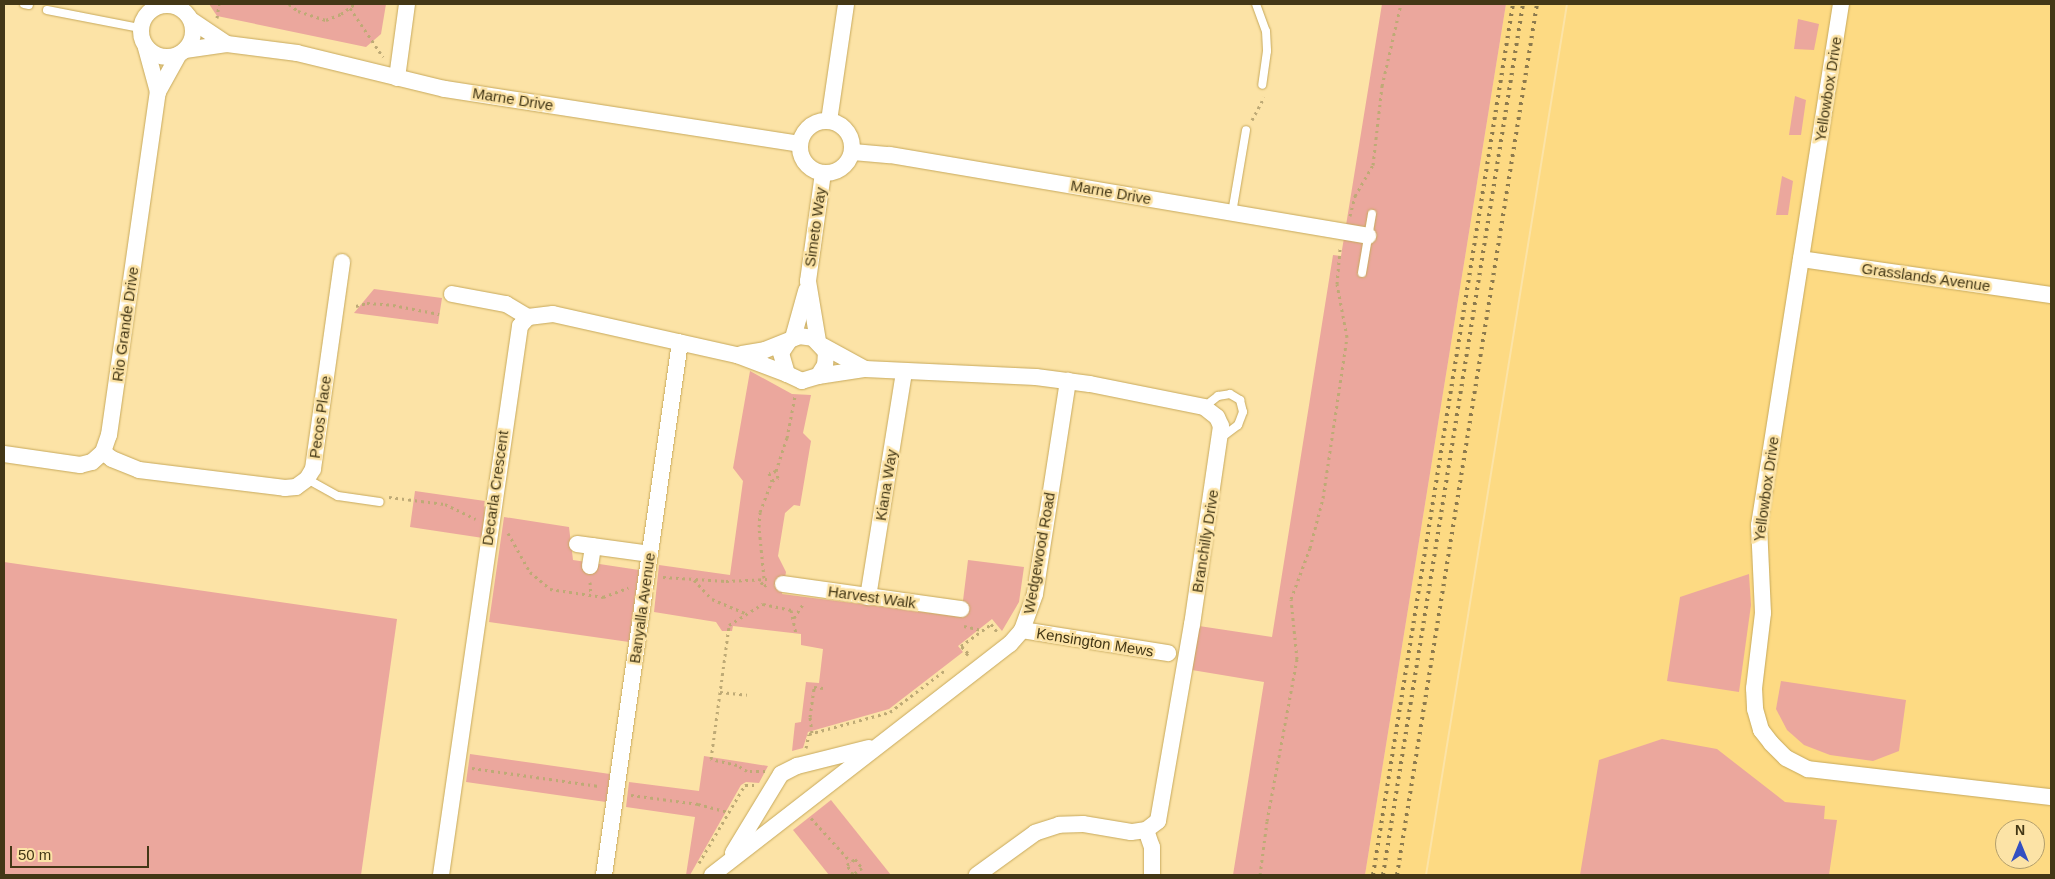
<!DOCTYPE html>
<style>
body{margin:0}
#map{position:relative;width:2055px;height:879px;overflow:hidden;background:#fce3a6;font-family:Arial,sans-serif}
div>[style]{position:absolute}
.built>*{inset:0;background:#fdda83}
.green>*{inset:0;background:#eba79d}
.path>*{height:3px;margin-top:-1.5px;transform-origin:0;background:repeating-linear-gradient(90deg,#beaa76 0 2.5px,transparent 0 6.5px)}
.roads{filter:drop-shadow(0 0 1px #c7a95c) drop-shadow(0 0 1px #c7a95c)}
.lane>*{height:8px;margin:-4px;padding:0 4px;transform-origin:4px;border-radius:4px;background:#fff}
.street>*{height:16px;margin:-8px;padding:0 8px;transform-origin:8px;border-radius:8px;background:#fff}
.street>.ring{margin:-8px;padding:0;box-sizing:content-box;background:none;border:16px solid #fff;border-radius:50%}
.rail>*{height:4px;margin-top:-2px;transform-origin:0;background:repeating-linear-gradient(90deg,#8c7a4e 0 2.5px,transparent 0 7.5px)}
span{translate:-50% -50%;white-space:nowrap;text-align:center;line-height:1.15;-webkit-text-stroke:5px #fce3a6;paint-order:stroke}
.street-label{font-size:15px;color:#433716}
.frame{position:absolute;inset:0;border:5px solid #433716;pointer-events:none}
.north{position:absolute;left:1995px;top:819px;width:50px;height:50px;box-sizing:border-box;background:#fce3a6;border:1px solid #b29e6c;border-radius:50%;rotate:0deg;font-size:14px;font-weight:700;line-height:20px;text-align:center;color:#433716}
.north::after{content:'';display:block;margin:auto;width:18px;height:22px;background:#344fc1;clip-path:polygon(50% 0,100% 100%,50% 72%,0 100%)}
.scale{position:absolute;left:10px;top:846px;width:139px;height:22px;box-sizing:border-box;border:2px solid #433716;border-top:0;padding-left:6px;font-size:15px;line-height:18px;white-space:nowrap;color:#433716;-webkit-text-stroke:4px #fce3a6;paint-order:stroke}
</style>
<div id="map">
<div class="built">
<div style="clip-path:polygon(1506px 4px,1566px 4px,1425px 875px,1365px 875px)"></div>
<div style="clip-path:polygon(evenodd,1568px 4px,2051px 4px,2051px 875px,1427px 875px,1568px 4px,2005px 829px,2035px 829px,2035px 859px,2005px 859px,2005px 829px)"></div>
</div>
<div class="green">
<div style="clip-path:polygon(209px 4px,386px 4px,381px 34px,366px 47px,217px 16px)"></div>
<div style="clip-path:polygon(1382px 4px,1506px 4px,1365px 875px,1233px 875px,1264px 682px,1192px 670px,1199px 626px,1272px 637px,1333px 255px,1341px 256px)"></div>
<div style="clip-path:polygon(1798px 19px,1819px 24px,1814px 50px,1794px 49px)"></div>
<div style="clip-path:polygon(1795px 96px,1806px 100px,1801px 135px,1789px 135px)"></div>
<div style="clip-path:polygon(1782px 176px,1793px 181px,1788px 215px,1776px 215px)"></div>
<div style="clip-path:polygon(374px 289px,442px 298px,438px 324px,354px 313px)"></div>
<div style="clip-path:polygon(750px 371px,792px 394px,811px 395px,803px 433px,811px 441px,800px 506px,794px 505px,785px 513px,778px 556px,786px 572px,782px 594px,961px 617px,968px 560px,1024px 567px,1019px 602px,1002px 631px,992px 619px,958px 646px,963px 652px,889px 709px,808px 732px,803px 748px,792px 751px,795px 723px,801px 722px,806px 682px,819px 683px,823px 649px,801px 645px,801px 634px,733px 626px,732px 631px,722px 631px,716px 622px,654px 612px,659px 565px,730px 575px,743px 481px,733px 468px)"></div>
<div style="clip-path:polygon(415px 491px,485px 501px,483px 538px,410px 527px)"></div>
<div style="clip-path:polygon(504px 517px,569px 527px,573px 560px,639px 570px,629px 642px,489px 622px)"></div>
<div style="clip-path:polygon(4px 562px,397px 619px,361px 875px,4px 875px)"></div>
<div style="clip-path:polygon(1749px 574px,1751px 605px,1739px 692px,1667px 681px,1680px 597px)"></div>
<div style="clip-path:polygon(1781px 681px,1906px 700px,1899px 751px,1873px 761px,1830px 755px,1804px 745px,1787px 730px,1776px 709px)"></div>
<div style="clip-path:polygon(1662px 739px,1717px 749px,1785px 802px,1825px 806px,1824px 819px,1837px 820px,1829px 875px,1580px 875px,1599px 760px)"></div>
<div style="clip-path:polygon(470px 754px,610px 774px,606px 802px,466px 782px)"></div>
<div style="clip-path:polygon(704px 756px,768px 766px,759px 783px,746px 782px,741px 785px,690px 875px,686px 875px,695px 817px,626px 807px,629px 782px,699px 791px)"></div>
<div style="clip-path:polygon(831px 800px,891px 875px,829px 875px,793px 830px)"></div>
</div>
<div class="path">
<div style="left:289px;top:4px;width:11px;rotate:38deg"></div>
<div style="left:298px;top:11px;width:29px;rotate:18deg"></div>
<div style="left:326px;top:20px;width:16px;rotate:-22deg"></div>
<div style="left:341px;top:14px;width:17px;rotate:-36deg"></div>
<div style="left:350px;top:8px;width:59px;rotate:56deg"></div>
<div style="left:217px;top:18px;width:14px;rotate:-82deg"></div>
<div style="left:1252px;top:120px;width:26px;rotate:-62deg"></div>
<div style="left:1350px;top:216px;width:21px;rotate:-76deg"></div>
<div style="left:1355px;top:196px;width:36px;rotate:-60deg"></div>
<div style="left:1373px;top:165px;width:80px;rotate:-83.5deg"></div>
<div style="left:1382px;top:86px;width:84px;rotate:-77deg"></div>
<div style="left:356px;top:306px;width:11px;rotate:-15deg"></div>
<div style="left:367px;top:303px;width:26px;rotate:4deg"></div>
<div style="left:393px;top:305px;width:47px;rotate:11.1deg"></div>
<div style="left:776px;top:471px;width:7px;rotate:164deg"></div>
<div style="left:769px;top:473px;width:9px;rotate:69deg"></div>
<div style="left:772px;top:481px;width:7px;rotate:-27deg"></div>
<div style="left:778px;top:478px;width:7px;rotate:-106deg"></div>
<div style="left:776px;top:471px;width:35px;rotate:-72deg"></div>
<div style="left:787px;top:438px;width:43px;rotate:-79.2deg"></div>
<div style="left:389px;top:497px;width:56px;rotate:7.1deg"></div>
<div style="left:445px;top:504px;width:34px;rotate:26deg"></div>
<div style="left:508px;top:533px;width:45px;rotate:60.6deg"></div>
<div style="left:530px;top:572px;width:26px;rotate:40deg"></div>
<div style="left:550px;top:589px;width:54px;rotate:8.6deg"></div>
<div style="left:603px;top:597px;width:27px;rotate:-20deg"></div>
<div style="left:663px;top:577px;width:63px;rotate:3.6deg"></div>
<div style="left:726px;top:581px;width:41px;rotate:-2.8deg"></div>
<div style="left:764px;top:578px;width:51px;rotate:-95.6deg"></div>
<div style="left:759px;top:527px;width:15px;rotate:-86deg"></div>
<div style="left:760px;top:512px;width:33px;rotate:-69deg"></div>
<div style="left:694px;top:580px;width:26px;rotate:47deg"></div>
<div style="left:712px;top:599px;width:38px;rotate:23deg"></div>
<div style="left:590px;top:582px;width:13px;rotate:86deg"></div>
<div style="left:761px;top:582px;width:5px;rotate:53deg"></div>
<div style="left:764px;top:586px;width:4px;rotate:-27deg"></div>
<div style="left:794px;top:618px;width:17px;rotate:-57deg"></div>
<div style="left:964px;top:626px;width:18px;rotate:13deg"></div>
<div style="left:966px;top:655px;width:3px;rotate:-45deg"></div>
<div style="left:968px;top:653px;width:10px;rotate:-135deg"></div>
<div style="left:961px;top:646px;width:37px;rotate:-36deg"></div>
<div style="left:991px;top:624px;width:11px;rotate:52deg"></div>
<div style="left:720px;top:692px;width:27px;rotate:6deg"></div>
<div style="left:812px;top:733px;width:16px;rotate:-97deg"></div>
<div style="left:810px;top:717px;width:30px;rotate:-82deg"></div>
<div style="left:814px;top:687px;width:9px;rotate:6deg"></div>
<div style="left:806px;top:748px;width:14px;rotate:-78deg"></div>
<div style="left:809px;top:734px;width:84px;rotate:-15.2deg"></div>
<div style="left:890px;top:712px;width:68px;rotate:-37.2deg"></div>
<div style="left:472px;top:768px;width:128px;rotate:8.1deg"></div>
<div style="left:765px;top:771px;width:18px;rotate:180deg"></div>
<div style="left:747px;top:771px;width:12px;rotate:-149deg"></div>
<div style="left:737px;top:765px;width:27px;rotate:-167deg"></div>
<div style="left:711px;top:759px;width:135px;rotate:-82.3deg"></div>
<div style="left:729px;top:625px;width:40px;rotate:-32deg"></div>
<div style="left:763px;top:604px;width:29px;rotate:12deg"></div>
<div style="left:791px;top:610px;width:24px;rotate:78deg"></div>
<div style="left:631px;top:795px;width:68px;rotate:7.7deg"></div>
<div style="left:698px;top:804px;width:30px;rotate:15deg"></div>
<div style="left:811px;top:818px;width:59px;rotate:47.7deg"></div>
<div style="left:855px;top:859px;width:11px;rotate:52deg"></div>
<div style="left:862px;top:868px;width:11px;rotate:146deg"></div>
<div style="left:853px;top:874px;width:11px;rotate:-124deg"></div>
<div style="left:847px;top:865px;width:10px;rotate:-37deg"></div>
<div style="left:699px;top:863px;width:91px;rotate:-59.5deg"></div>
<div style="left:745px;top:785px;width:10px"></div>
<div style="left:1260px;top:875px;width:54px;rotate:-82.6deg"></div>
<div style="left:1267px;top:821px;width:165px;rotate:-79.5deg"></div>
<div style="left:1297px;top:659px;width:60px;rotate:-95.7deg"></div>
<div style="left:1291px;top:599px;width:54px;rotate:-69.6deg"></div>
<div style="left:1310px;top:548px;width:52px;rotate:-75.4deg"></div>
<div style="left:1323px;top:498px;width:163px;rotate:-81.5deg"></div>
<div style="left:1347px;top:337px;width:54px;rotate:-100.7deg"></div>
<div style="left:1337px;top:284px;width:36px;rotate:-85deg"></div>
</div>
<div class="roads">
<div class="lane">
<div style="left:24px;top:4px;width:5px;rotate:11deg"></div>
<div style="left:1256px;top:4px;width:29px;rotate:70deg"></div>
<div style="left:1266px;top:31px;width:20px;rotate:87deg"></div>
<div style="left:1267px;top:51px;width:34px;rotate:98deg"></div>
<div style="left:47px;top:10px;width:95px;rotate:11deg"></div>
<div style="left:1232px;top:213px;width:84px;rotate:-80.4deg"></div>
<div style="left:1362px;top:273px;width:60px;rotate:-80.4deg"></div>
<div style="left:1204px;top:407px;width:18px;rotate:-38deg"></div>
<div style="left:1218px;top:396px;width:12px;rotate:-9deg"></div>
<div style="left:1230px;top:394px;width:12px;rotate:31deg"></div>
<div style="left:1240px;top:400px;width:12px;rotate:76deg"></div>
<div style="left:1243px;top:412px;width:14px;rotate:111deg"></div>
<div style="left:1238px;top:425px;width:20px;rotate:143deg"></div>
<div style="left:307px;top:479px;width:35px;rotate:29deg"></div>
<div style="left:338px;top:496px;width:42px;rotate:8.1deg"></div>
</div>
<div class="street">
<div style="left:1841px;top:4px;width:527px;rotate:98.94deg"></div>
<div style="left:1759px;top:525px;width:88px;rotate:87.4deg"></div>
<div style="left:1763px;top:613px;width:76px;rotate:96.8deg"></div>
<div style="left:1754px;top:688px;width:21px;rotate:87deg"></div>
<div style="left:1755px;top:709px;width:22px;rotate:74deg"></div>
<div style="left:1761px;top:730px;width:16px;rotate:52deg"></div>
<div style="left:1771px;top:743px;width:21px;rotate:45deg"></div>
<div style="left:1786px;top:758px;width:25px;rotate:27deg"></div>
<div style="left:1808px;top:769px;width:245px;rotate:6.6deg"></div>
<div class="ring" style="left:141px;top:5px;width:36px;height:36px"></div>
<div style="left:191px;top:20px;width:43px;rotate:33.7deg"></div>
<div style="left:146px;top:48px;width:46px;rotate:74.7deg"></div>
<div style="left:185px;top:50px;width:42px;rotate:-8.1deg"></div>
<div style="left:227px;top:44px;width:71px;rotate:7.3deg"></div>
<div style="left:297px;top:53px;width:152px;rotate:13.7deg"></div>
<div style="left:445px;top:89px;width:359px;rotate:8.8deg"></div>
<div style="left:397px;top:78px;width:75px;rotate:-82.3deg"></div>
<div class="ring" style="left:800px;top:121px;width:36px;height:36px"></div>
<div style="left:829px;top:121px;width:118px;rotate:-81.7deg"></div>
<div style="left:853px;top:152px;width:37px;rotate:5deg"></div>
<div style="left:890px;top:155px;width:485px;rotate:9.6deg"></div>
<div style="left:1801px;top:259px;width:253px;rotate:8.2deg"></div>
<div style="left:452px;top:294px;width:55px;rotate:10.5deg"></div>
<div style="left:506px;top:304px;width:26px;rotate:31deg"></div>
<div style="left:793px;top:338px;width:49px;rotate:-74.5deg"></div>
<div style="left:818px;top:341px;width:61px;rotate:-99.5deg"></div>
<div style="left:808px;top:281px;width:109px;rotate:-82.1deg"></div>
<div style="left:823px;top:346px;width:48px;rotate:28.7deg"></div>
<div style="left:742px;top:354px;width:23px;rotate:-10deg"></div>
<div style="left:765px;top:350px;width:37px;rotate:-22deg"></div>
<div style="left:799px;top:336px;width:14px;rotate:8deg"></div>
<div style="left:813px;top:338px;width:19px;rotate:47deg"></div>
<div style="left:826px;top:352px;width:13px;rotate:94deg"></div>
<div style="left:825px;top:365px;width:13px;rotate:122deg"></div>
<div style="left:818px;top:376px;width:17px;rotate:163deg"></div>
<div style="left:802px;top:381px;width:17px;rotate:-155deg"></div>
<div style="left:787px;top:374px;width:22px;rotate:-106deg"></div>
<div style="left:781px;top:353px;width:14px;rotate:-56deg"></div>
<div style="left:818px;top:376px;width:48px;rotate:-8.5deg"></div>
<div style="left:865px;top:369px;width:171px;rotate:2.7deg"></div>
<div style="left:1036px;top:377px;width:54px;rotate:7.4deg"></div>
<div style="left:1090px;top:384px;width:116px;rotate:11.4deg"></div>
<div style="left:1204px;top:407px;width:16px;rotate:38deg"></div>
<div style="left:1217px;top:417px;width:10px;rotate:66deg"></div>
<div style="left:1221px;top:426px;width:200px;rotate:98.3deg"></div>
<div style="left:1192px;top:624px;width:200px;rotate:99.8deg"></div>
<div style="left:1158px;top:821px;width:15px;rotate:143deg"></div>
<div style="left:1146px;top:830px;width:15px;rotate:172deg"></div>
<div style="left:1131px;top:832px;width:49px;rotate:-170.5deg"></div>
<div style="left:1083px;top:824px;width:24px;rotate:178deg"></div>
<div style="left:1059px;top:825px;width:25px;rotate:162deg"></div>
<div style="left:1035px;top:833px;width:72px;rotate:144.1deg"></div>
<div style="left:103px;top:452px;width:11px;rotate:38deg"></div>
<div style="left:112px;top:459px;width:29px;rotate:22deg"></div>
<div style="left:139px;top:470px;width:147px;rotate:7deg"></div>
<div style="left:285px;top:488px;width:11px;rotate:-5deg"></div>
<div style="left:296px;top:487px;width:14px;rotate:-36deg"></div>
<div style="left:307px;top:479px;width:12px;rotate:-59deg"></div>
<div style="left:313px;top:469px;width:209px;rotate:-82deg"></div>
<div style="left:4px;top:454px;width:77px;rotate:8.2deg"></div>
<div style="left:80px;top:465px;width:12px;rotate:-14deg"></div>
<div style="left:92px;top:462px;width:15px;rotate:-42deg"></div>
<div style="left:103px;top:452px;width:18px;rotate:-71deg"></div>
<div style="left:109px;top:435px;width:346px;rotate:-81.9deg"></div>
<div style="left:158px;top:92px;width:43px;rotate:-61.1deg"></div>
<div style="left:577px;top:544px;width:74px;rotate:7.8deg"></div>
<div style="left:590px;top:566px;width:20px;rotate:-81deg"></div>
<div style="left:783px;top:584px;width:180px;rotate:8deg"></div>
<div style="left:868px;top:597px;width:228px;rotate:-80.9deg"></div>
<div style="left:1022px;top:630px;width:148px;rotate:9deg"></div>
<div style="left:1146px;top:830px;width:18px;rotate:71deg"></div>
<div style="left:1152px;top:847px;width:28px;rotate:90deg"></div>
<div style="left:733px;top:853px;width:92px;rotate:-58.7deg"></div>
<div style="left:781px;top:774px;width:18px;rotate:-27deg"></div>
<div style="left:797px;top:766px;width:74px;rotate:-14deg"></div>
<div style="left:441px;top:875px;width:555px;rotate:-81.81deg"></div>
<div style="left:520px;top:326px;width:12px;rotate:-48deg"></div>
<div style="left:528px;top:317px;width:25px;rotate:-7deg"></div>
<div style="left:553px;top:314px;width:189px;rotate:12.6deg"></div>
<div style="left:737px;top:355px;width:53px;rotate:20.8deg"></div>
<div style="left:604px;top:875px;width:538px;rotate:-81.88deg"></div>
<div style="left:712px;top:875px;width:377px;rotate:-37.8deg"></div>
<div style="left:1010px;top:644px;width:18px;rotate:-49deg"></div>
<div style="left:1022px;top:630px;width:38px;rotate:-70deg"></div>
<div style="left:1035px;top:594px;width:216px;rotate:-81.2deg"></div>
</div>
</div>
<div class="rail">
<div style="left:1373px;top:875px;width:882px;rotate:-80.87deg"></div>
<div style="left:1383px;top:875px;width:882px;rotate:-80.87deg"></div>
<div style="left:1397px;top:875px;width:882px;rotate:-80.87deg"></div>
</div>
<div class="street-label">
<span style="left:1828px;top:89px;rotate:-81deg">Yellowbox Drive</span>
<span style="left:513px;top:99px;rotate:9deg">Marne Drive</span>
<span style="left:1111px;top:192px;rotate:10deg">Marne Drive</span>
<span style="left:815px;top:227px;rotate:-82deg">Simeto Way</span>
<span style="left:1926px;top:277px;rotate:8deg">Grasslands Avenue</span>
<span style="left:125px;top:324px;rotate:-82deg">Rio Grande Drive</span>
<span style="left:320px;top:417px;rotate:-82deg">Pecos Place</span>
<span style="left:886px;top:485px;rotate:-81deg">Kiana Way</span>
<span style="left:495px;top:488px;rotate:-82deg">Decarla Crescent</span>
<span style="left:1766px;top:489px;rotate:-82deg">Yellowbox Drive</span>
<span style="left:1205px;top:541px;rotate:-81deg">Branchilly Drive</span>
<span style="left:1039px;top:553px;rotate:-80deg">Wedgewood Road</span>
<span style="left:872px;top:597px;rotate:8deg">Harvest Walk</span>
<span style="left:642px;top:608px;rotate:-82deg">Banyalla Avenue</span>
<span style="left:1095px;top:642px;rotate:9deg">Kensington Mews</span>
</div>
<div class="frame"></div>
<div class="north">N</div>
<div class="scale">50 m</div>
</div>
